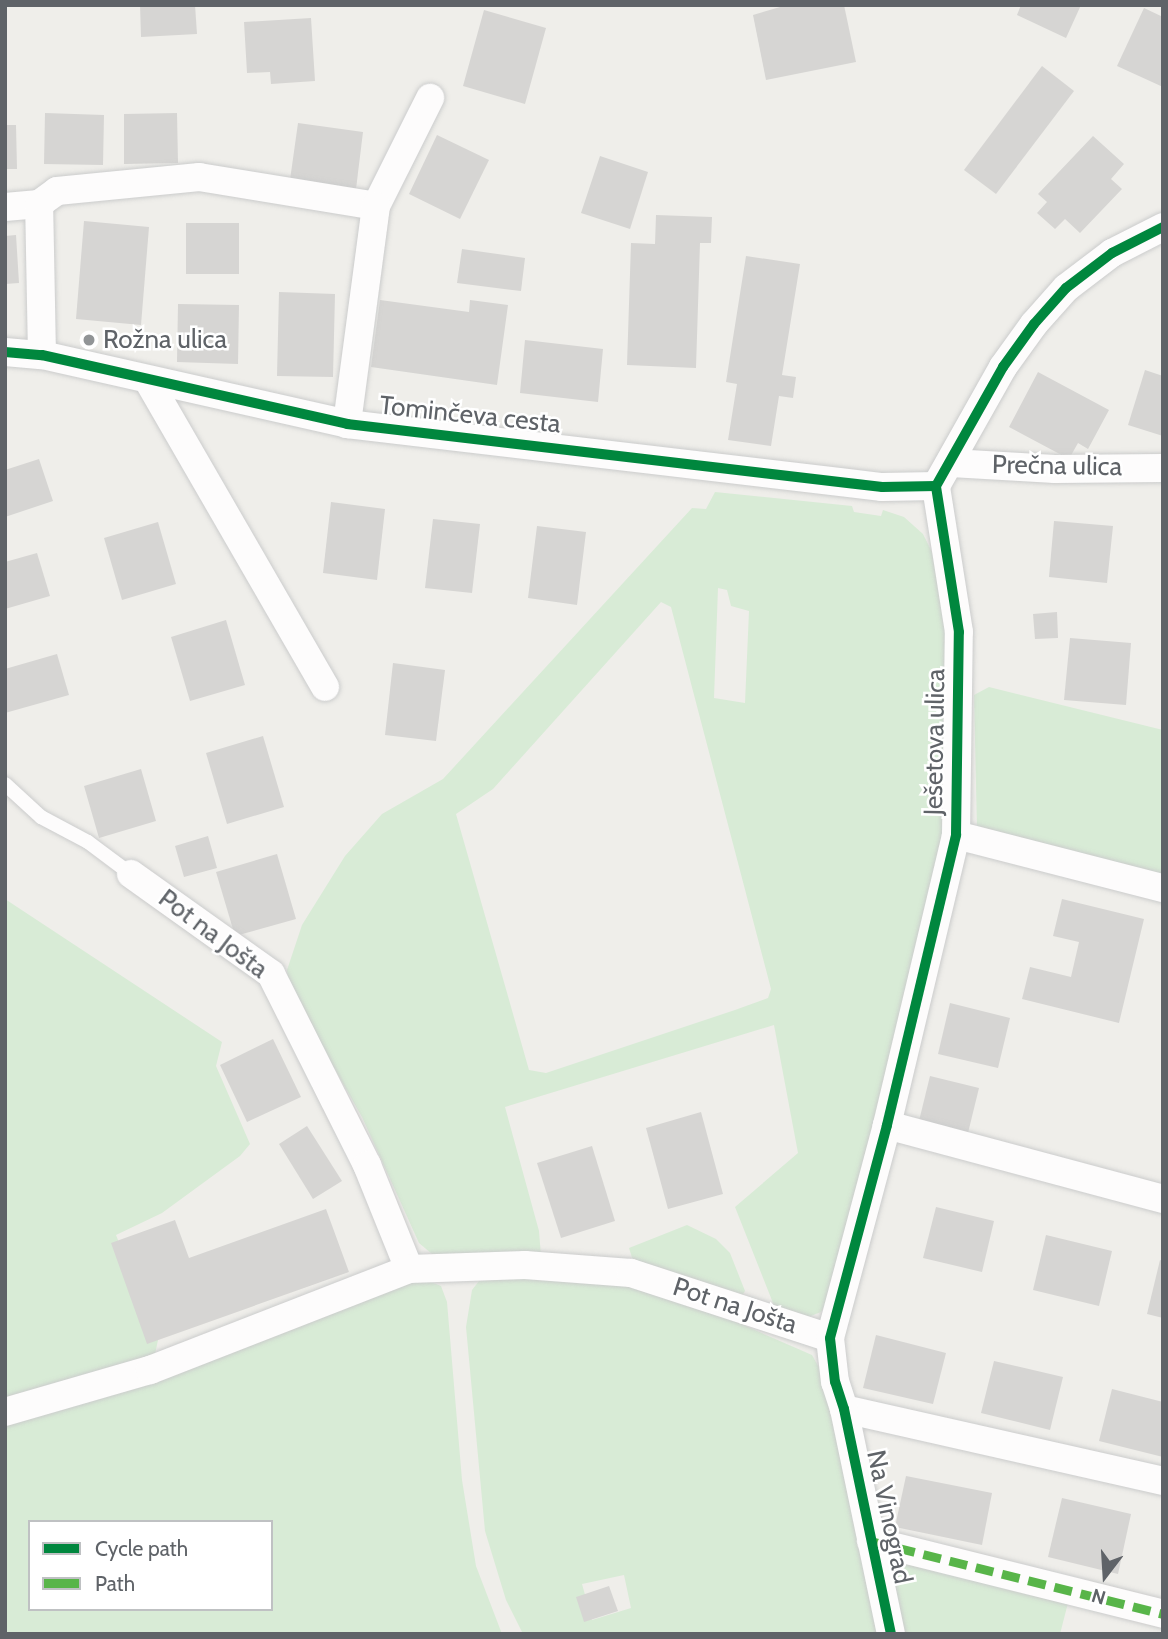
<!DOCTYPE html>
<meta charset="utf-8">
<style>
body{margin:0}
#map{position:relative;width:1168px;height:1639px;overflow:hidden;background:#efeeea;font-family:Cabin,sans-serif}
div>[style]{position:absolute}
.green>*{inset:0;background:#d8ebd6}
.building>*{inset:0;background:#d6d5d3}
.roads{filter:drop-shadow(0 0 2px #cbcccc) drop-shadow(0 0 2px #cbcccc)}
.service>*{height:14px;margin:-7px;padding:0 7px;transform-origin:7px;border-radius:7px;background:#fdfcfc}
.minor>*{height:28px;margin:-14px;padding:0 14px;transform-origin:14px;border-radius:14px;background:#fdfcfc}
.quiet>*{height:9px;margin-top:-4.5px;transform-origin:0;background:repeating-linear-gradient(90deg,#58b549 0 18px,transparent 0 27px)}
.cycleway>*{height:10px;margin:-5px;padding:0 5px;transform-origin:5px;border-radius:5px;background:#00873e}
.dots>*{width:19px;height:19px;translate:-50% -50%;box-sizing:border-box;border:4px solid #fff;border-radius:50%}
span{translate:-50% -50%;white-space:nowrap;text-align:center;line-height:1.15;-webkit-text-stroke:5px #fff;paint-order:stroke}
.poi-label{font-size:26px;color:#5f6368}
.left{translate:0 -50%;text-align:left}
.street-label{font-size:26px;color:#5f6368}
.frame{position:absolute;inset:0;border:7px solid #5f6368;pointer-events:none}
.legend{position:absolute;left:28px;top:1520px;width:245px;height:91px;box-sizing:border-box;background:#fff;border:2px solid #bfc1c3;margin:0;padding:9px 12px;list-style:none;font-size:21px;color:#5f6368}
.legend li{display:flex;align-items:center;gap:14px;height:35px}
.legend b{width:35px;border:2px solid #bfc1c3}
.north{position:absolute;left:1070px;top:1541px;width:70px;height:70px;-webkit-text-stroke:5px #fff;paint-order:stroke;rotate:197deg;font-size:19px;font-weight:700;line-height:28px;text-align:center;color:#5f6368}
.north::after{content:'';display:block;margin:auto;width:24px;height:32px;background:#5f6368;clip-path:polygon(50% 0,100% 100%,50% 72%,0 100%)}
</style>
<div id="map">
<div class="green">
<div style="clip-path:polygon(evenodd,715px 492px,852px 506px,854px 512px,881px 516px,883px 510px,904px 517px,923px 534px,934px 556px,949px 630px,943px 842px,877px 1123px,830px 1297px,821px 1312px,803px 1319px,775px 1308px,735px 1207px,798px 1153px,774px 1025px,505px 1107px,539px 1231px,541px 1256px,432px 1254px,419px 1243px,362px 1117px,289px 989px,287px 970px,302px 925px,345px 856px,382px 814px,443px 779px,692px 508px,706px 509px,715px 492px,718px 588px,727px 590px,731px 606px,749px 611px,745px 703px,714px 698px,718px 588px,715px 492px,661px 602px,671px 607px,771px 989px,768px 998px,735px 1010px,546px 1073px,529px 1070px,456px 814px,493px 789px,661px 602px)"></div>
<div style="clip-path:polygon(989px 687px,1163px 730px,1163px 875px,977px 827px,974px 695px)"></div>
<div style="clip-path:polygon(5px 899px,222px 1042px,216px 1066px,250px 1144px,240px 1156px,162px 1213px,116px 1235px,158px 1340px,154px 1359px,5px 1405px)"></div>
<div style="clip-path:polygon(687px 1225px,716px 1239px,730px 1253px,745px 1291px,739px 1300px,634px 1264px,629px 1248px)"></div>
<div style="clip-path:polygon(evenodd,524px 1275px,638px 1284px,684px 1299px,812px 1355px,822px 1373px,882px 1634px,523px 1634px,506px 1600px,485px 1531px,466px 1327px,472px 1290px,479px 1281px,524px 1275px,624px 1575px,631px 1608px,592px 1620px,582px 1584px,624px 1575px)"></div>
<div style="clip-path:polygon(evenodd,426px 1280px,441px 1286px,447px 1302px,462px 1480px,476px 1566px,502px 1634px,5px 1634px,5px 1424px,399px 1285px,426px 1280px,30px 1522px,271px 1522px,271px 1609px,30px 1609px,30px 1522px)"></div>
<div style="clip-path:polygon(896px 1557px,1069px 1599px,1060px 1634px,902px 1634px,888px 1563px)"></div>
</div>
<div class="building">
<div style="clip-path:polygon(140px 5px,195px 5px,197px 34px,141px 37px)"></div>
<div style="clip-path:polygon(787px 5px,844px 5px,856px 62px,766px 80px,753px 15px)"></div>
<div style="clip-path:polygon(1021px 5px,1081px 5px,1066px 38px,1017px 15px)"></div>
<div style="clip-path:polygon(1144px 8px,1163px 17px,1163px 87px,1117px 66px)"></div>
<div style="clip-path:polygon(484px 10px,546px 28px,525px 104px,463px 86px)"></div>
<div style="clip-path:polygon(311px 18px,315px 81px,271px 84px,270px 72px,247px 73px,244px 22px)"></div>
<div style="clip-path:polygon(1042px 66px,1074px 91px,996px 194px,964px 170px)"></div>
<div style="clip-path:polygon(45px 113px,104px 115px,103px 165px,44px 164px)"></div>
<div style="clip-path:polygon(177px 113px,178px 163px,124px 164px,124px 114px)"></div>
<div style="clip-path:polygon(298px 123px,363px 132px,356px 189px,290px 180px)"></div>
<div style="clip-path:polygon(5px 125px,16px 125px,17px 169px,5px 169px)"></div>
<div style="clip-path:polygon(437px 135px,489px 160px,460px 219px,409px 194px)"></div>
<div style="clip-path:polygon(1093px 136px,1124px 164px,1111px 179px,1122px 189px,1080px 233px,1065px 219px,1055px 229px,1037px 213px,1047px 202px,1038px 194px)"></div>
<div style="clip-path:polygon(600px 156px,648px 172px,630px 229px,581px 213px)"></div>
<div style="clip-path:polygon(656px 215px,712px 217px,711px 243px,700px 243px,696px 368px,627px 365px,631px 243px,655px 244px)"></div>
<div style="clip-path:polygon(84px 221px,149px 227px,141px 325px,76px 319px)"></div>
<div style="clip-path:polygon(186px 223px,239px 223px,239px 274px,186px 274px)"></div>
<div style="clip-path:polygon(16px 235px,19px 283px,5px 284px,5px 236px)"></div>
<div style="clip-path:polygon(462px 249px,525px 258px,521px 291px,457px 283px)"></div>
<div style="clip-path:polygon(746px 256px,800px 264px,782px 375px,796px 377px,793px 398px,779px 396px,771px 446px,728px 440px,737px 384px,726px 382px)"></div>
<div style="clip-path:polygon(279px 292px,335px 294px,333px 377px,277px 376px)"></div>
<div style="clip-path:polygon(380px 300px,469px 312px,470px 300px,508px 305px,497px 385px,371px 367px)"></div>
<div style="clip-path:polygon(178px 304px,239px 305px,238px 364px,177px 362px)"></div>
<div style="clip-path:polygon(525px 340px,603px 349px,598px 402px,520px 393px)"></div>
<div style="clip-path:polygon(1145px 370px,1163px 376px,1163px 436px,1128px 425px)"></div>
<div style="clip-path:polygon(1038px 372px,1109px 410px,1088px 449px,1078px 443px,1069px 459px,1009px 427px)"></div>
<div style="clip-path:polygon(39px 459px,53px 501px,5px 517px,5px 470px)"></div>
<div style="clip-path:polygon(331px 502px,385px 509px,377px 580px,323px 573px)"></div>
<div style="clip-path:polygon(433px 519px,480px 524px,472px 593px,425px 588px)"></div>
<div style="clip-path:polygon(1054px 521px,1113px 526px,1107px 583px,1049px 577px)"></div>
<div style="clip-path:polygon(158px 522px,176px 584px,122px 600px,104px 538px)"></div>
<div style="clip-path:polygon(537px 526px,586px 532px,577px 605px,528px 598px)"></div>
<div style="clip-path:polygon(37px 553px,50px 596px,5px 609px,5px 562px)"></div>
<div style="clip-path:polygon(1057px 612px,1058px 638px,1035px 639px,1033px 614px)"></div>
<div style="clip-path:polygon(226px 620px,245px 685px,190px 701px,171px 637px)"></div>
<div style="clip-path:polygon(1070px 638px,1131px 643px,1126px 705px,1064px 700px)"></div>
<div style="clip-path:polygon(57px 654px,69px 695px,5px 713px,5px 669px)"></div>
<div style="clip-path:polygon(393px 663px,445px 670px,436px 741px,385px 735px)"></div>
<div style="clip-path:polygon(263px 736px,284px 807px,227px 824px,206px 753px)"></div>
<div style="clip-path:polygon(141px 769px,156px 821px,99px 838px,84px 786px)"></div>
<div style="clip-path:polygon(208px 836px,217px 868px,184px 877px,175px 846px)"></div>
<div style="clip-path:polygon(277px 854px,296px 919px,235px 936px,216px 872px)"></div>
<div style="clip-path:polygon(1062px 899px,1144px 919px,1119px 1023px,1022px 999px,1030px 967px,1071px 977px,1079px 942px,1053px 936px)"></div>
<div style="clip-path:polygon(950px 1003px,1010px 1018px,998px 1068px,938px 1054px)"></div>
<div style="clip-path:polygon(273px 1039px,301px 1097px,247px 1122px,220px 1065px)"></div>
<div style="clip-path:polygon(930px 1076px,979px 1088px,967px 1137px,918px 1125px)"></div>
<div style="clip-path:polygon(701px 1112px,723px 1194px,668px 1209px,646px 1128px)"></div>
<div style="clip-path:polygon(307px 1126px,342px 1181px,313px 1199px,279px 1144px)"></div>
<div style="clip-path:polygon(592px 1146px,615px 1221px,561px 1238px,537px 1163px)"></div>
<div style="clip-path:polygon(936px 1207px,994px 1221px,982px 1272px,923px 1258px)"></div>
<div style="clip-path:polygon(326px 1209px,349px 1272px,147px 1344px,111px 1243px,175px 1220px,189px 1258px)"></div>
<div style="clip-path:polygon(1046px 1235px,1112px 1251px,1099px 1306px,1033px 1290px)"></div>
<div style="clip-path:polygon(1160px 1260px,1163px 1261px,1163px 1318px,1147px 1314px)"></div>
<div style="clip-path:polygon(876px 1335px,946px 1353px,933px 1404px,863px 1388px)"></div>
<div style="clip-path:polygon(994px 1361px,1063px 1377px,1050px 1430px,981px 1413px)"></div>
<div style="clip-path:polygon(1112px 1389px,1163px 1402px,1163px 1457px,1099px 1441px)"></div>
<div style="clip-path:polygon(906px 1476px,992px 1493px,982px 1545px,895px 1527px)"></div>
<div style="clip-path:polygon(1062px 1498px,1131px 1514px,1118px 1574px,1048px 1557px)"></div>
<div style="clip-path:polygon(609px 1586px,618px 1611px,584px 1622px,576px 1597px)"></div>
</div>
<div class="roads">
<div class="service">
<div style="left:5px;top:784px;width:49px;rotate:42.5deg"></div>
<div style="left:41px;top:817px;width:53px;rotate:28deg"></div>
<div style="left:88px;top:842px;width:54px;rotate:36.7deg"></div>
</div>
<div class="minor">
<div style="left:376px;top:206px;width:121px;rotate:-63.4deg"></div>
<div style="left:5px;top:207px;width:34px;rotate:-5deg"></div>
<div style="left:5px;top:352px;width:37px;rotate:5deg"></div>
<div style="left:42px;top:355px;width:313px;rotate:12.7deg"></div>
<div style="left:347px;top:424px;width:539px;rotate:6.72deg"></div>
<div style="left:882px;top:487px;width:54px;rotate:-1.1deg"></div>
<div style="left:42px;top:355px;width:151px;rotate:-91.1deg"></div>
<div style="left:39px;top:204px;width:22px;rotate:-36deg"></div>
<div style="left:57px;top:191px;width:143px;rotate:-5.6deg"></div>
<div style="left:199px;top:177px;width:179px;rotate:9.3deg"></div>
<div style="left:376px;top:206px;width:220px;rotate:97.6deg"></div>
<div style="left:149px;top:382px;width:352px;rotate:60deg"></div>
<div style="left:951px;top:463px;width:104px;rotate:3.3deg"></div>
<div style="left:1055px;top:469px;width:108px;rotate:-0.5deg"></div>
<div style="left:956px;top:835px;width:214px;rotate:14.4deg"></div>
<div style="left:131px;top:874px;width:172px;rotate:35.5deg"></div>
<div style="left:271px;top:974px;width:214px;rotate:63.3deg"></div>
<div style="left:367px;top:1165px;width:112px;rotate:68deg"></div>
<div style="left:887px;top:1125px;width:286px;rotate:15deg"></div>
<div style="left:844px;top:1409px;width:327px;rotate:12.7deg"></div>
<div style="left:5px;top:1412px;width:151px;rotate:-16.2deg"></div>
<div style="left:150px;top:1370px;width:278px;rotate:-21.3deg"></div>
<div style="left:409px;top:1269px;width:116px;rotate:-2deg"></div>
<div style="left:525px;top:1265px;width:106px;rotate:4.3deg"></div>
<div style="left:631px;top:1273px;width:209px;rotate:18.1deg"></div>
<div style="left:871px;top:1541px;width:301px;rotate:14deg"></div>
<div style="left:891px;top:1634px;width:230px;rotate:-101.8deg"></div>
<div style="left:844px;top:1409px;width:28px;rotate:-108deg"></div>
<div style="left:835px;top:1382px;width:44px;rotate:-96.5deg"></div>
<div style="left:830px;top:1338px;width:220px;rotate:-75deg"></div>
<div style="left:887px;top:1125px;width:298px;rotate:-76.6deg"></div>
<div style="left:956px;top:835px;width:203px;rotate:-89.2deg"></div>
<div style="left:959px;top:632px;width:148px;rotate:-99deg"></div>
<div style="left:936px;top:486px;width:137px;rotate:-60.6deg"></div>
<div style="left:1003px;top:367px;width:53px;rotate:-54.2deg"></div>
<div style="left:1034px;top:324px;width:48px;rotate:-48.4deg"></div>
<div style="left:1066px;top:288px;width:58px;rotate:-37.3deg"></div>
<div style="left:1112px;top:253px;width:57px;rotate:-27deg"></div>
</div>
</div>
<div class="quiet">
<div style="left:871px;top:1541px;width:301px;rotate:14deg"></div>
</div>
<div class="cycleway">
<div style="left:5px;top:352px;width:37px;rotate:5deg"></div>
<div style="left:42px;top:355px;width:313px;rotate:12.7deg"></div>
<div style="left:347px;top:424px;width:539px;rotate:6.72deg"></div>
<div style="left:882px;top:487px;width:54px;rotate:-1.1deg"></div>
<div style="left:891px;top:1634px;width:230px;rotate:-101.8deg"></div>
<div style="left:844px;top:1409px;width:28px;rotate:-108deg"></div>
<div style="left:835px;top:1382px;width:44px;rotate:-96.5deg"></div>
<div style="left:830px;top:1338px;width:220px;rotate:-75deg"></div>
<div style="left:887px;top:1125px;width:298px;rotate:-76.6deg"></div>
<div style="left:956px;top:835px;width:203px;rotate:-89.2deg"></div>
<div style="left:959px;top:632px;width:148px;rotate:-99deg"></div>
<div style="left:936px;top:486px;width:137px;rotate:-60.6deg"></div>
<div style="left:1003px;top:367px;width:53px;rotate:-54.2deg"></div>
<div style="left:1034px;top:324px;width:48px;rotate:-48.4deg"></div>
<div style="left:1066px;top:288px;width:58px;rotate:-37.3deg"></div>
<div style="left:1112px;top:253px;width:57px;rotate:-27deg"></div>
</div>
<div class="dots">
<div style="left:89px;top:340px;background:#919496"></div>
</div>
<div class="poi-label">
<span class="left" style="left:103px;top:340px">Rožna ulica</span>
</div>
<div class="street-label">
<span style="left:470px;top:415px;rotate:6deg">Tominčeva cesta</span>
<span style="left:1057px;top:466px;rotate:1deg">Prečna ulica</span>
<span style="left:935px;top:742px;rotate:-89deg">Ješetova ulica</span>
<span style="left:213px;top:934px;rotate:37deg">Pot na Jošta</span>
<span style="left:735px;top:1306px;rotate:18deg">Pot na Jošta</span>
<span style="left:889px;top:1517px;rotate:78deg">Na Vinograd</span>
</div>
<div class="frame"></div>
<ul class="legend">
<li><b style="height:9px;background:#00873e"></b>Cycle path</li>
<li><b style="height:9px;background:#58b549"></b>Path</li>
</ul>
<div class="north">N</div>
</div>
